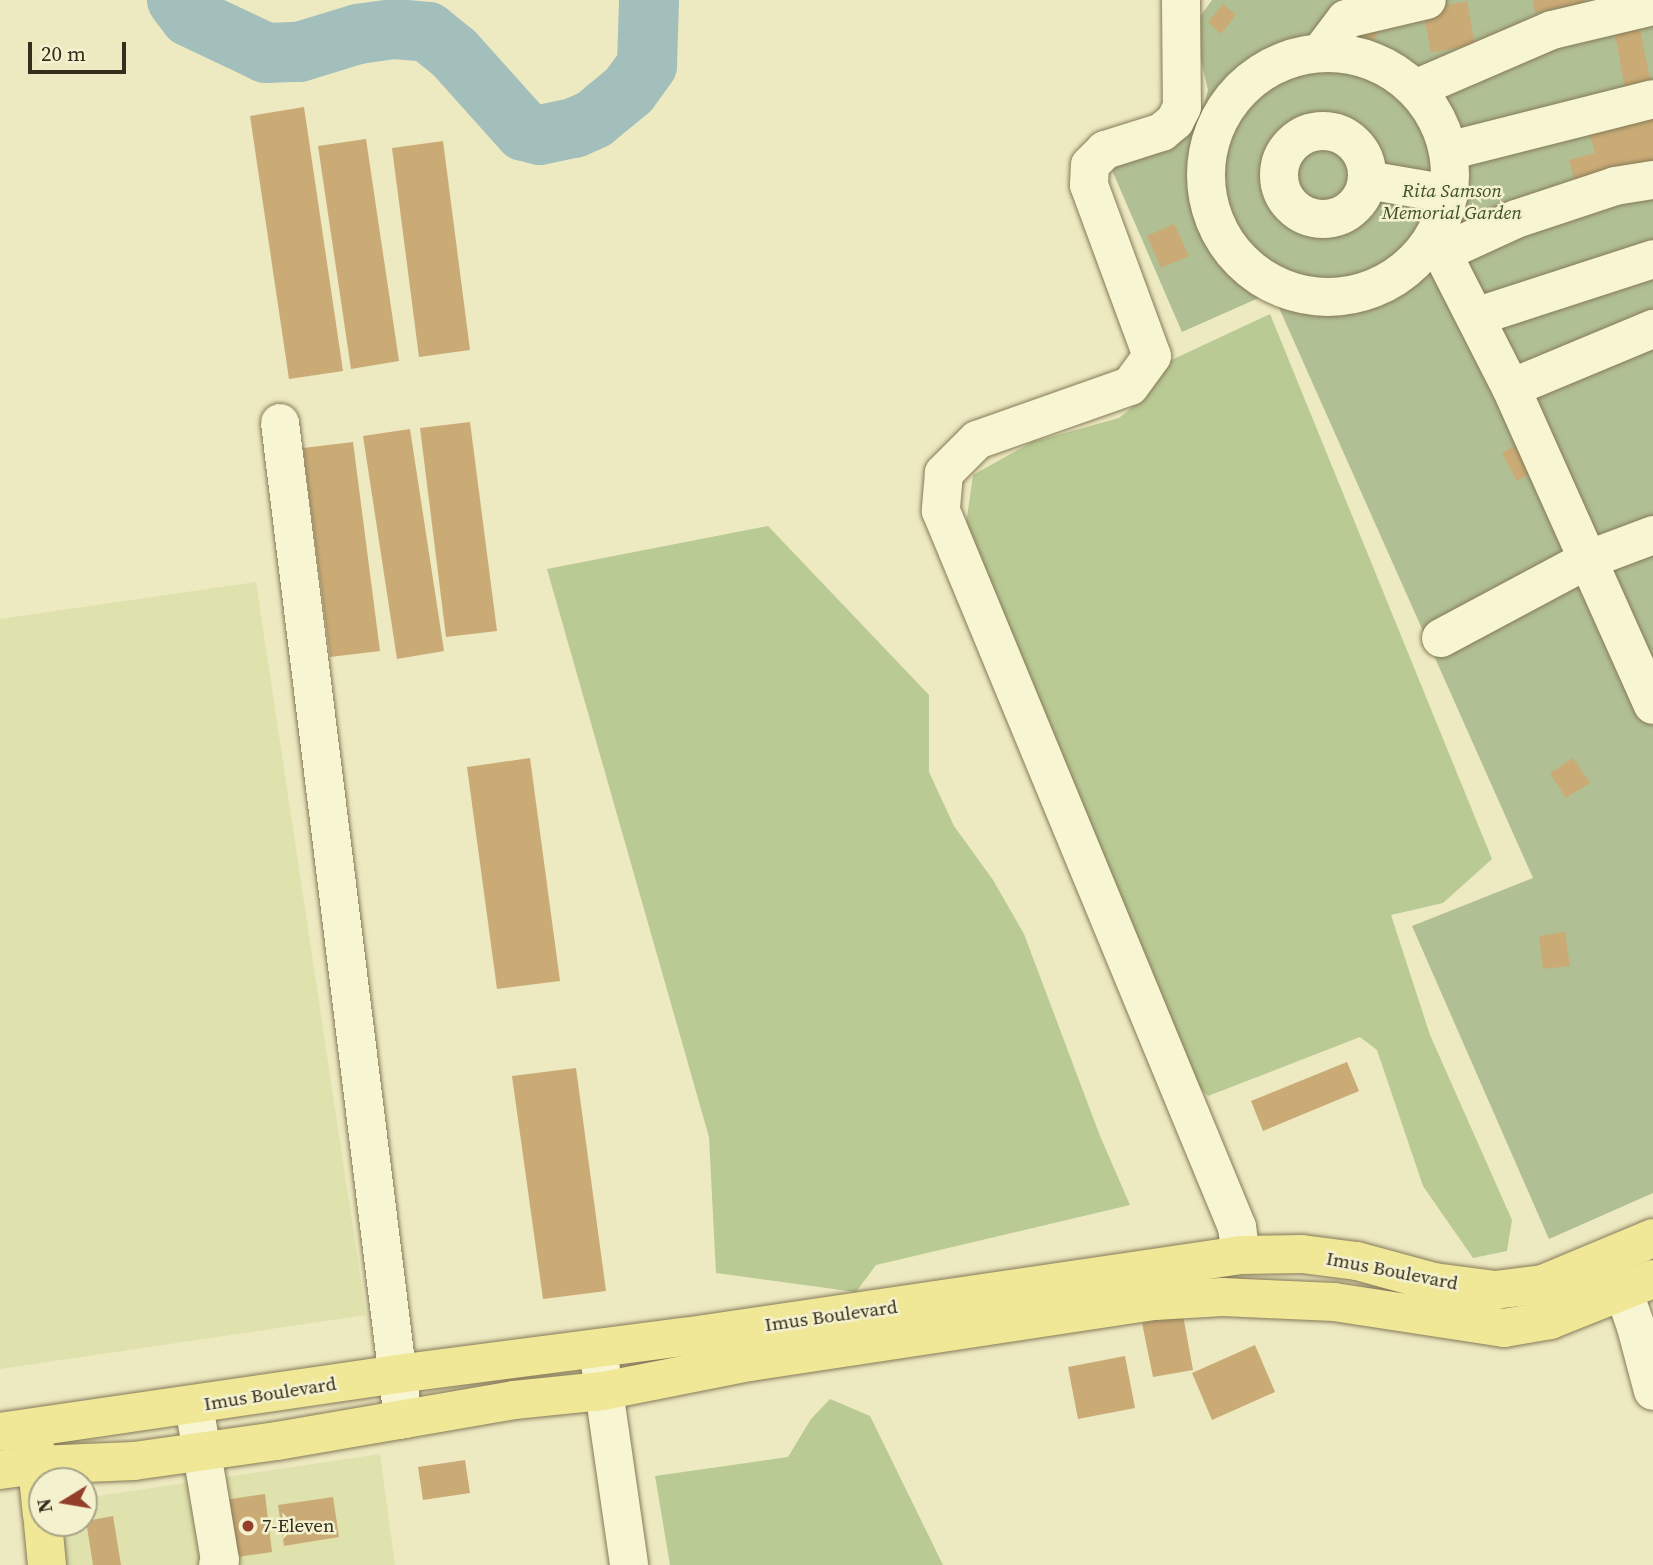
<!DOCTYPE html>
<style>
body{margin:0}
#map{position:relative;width:1653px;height:1565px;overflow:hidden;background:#ede9c0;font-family:"Source Serif 4",serif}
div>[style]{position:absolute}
.farmland>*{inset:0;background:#dfe2ad}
.green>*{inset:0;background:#b9ca94}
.cemetery>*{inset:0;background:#b1bf94}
.river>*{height:60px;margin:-30px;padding:0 30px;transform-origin:30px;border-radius:30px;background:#a3bfbc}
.building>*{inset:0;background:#caab76}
.roads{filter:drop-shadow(0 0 2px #857a58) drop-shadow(0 0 2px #857a58)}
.minor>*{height:38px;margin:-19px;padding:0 19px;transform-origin:19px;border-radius:19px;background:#f8f5d3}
.minor>.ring{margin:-19px;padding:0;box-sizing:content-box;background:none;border:38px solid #f8f5d3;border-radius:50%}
.major>*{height:38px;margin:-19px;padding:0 19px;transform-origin:19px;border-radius:19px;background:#f0e797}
.dots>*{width:19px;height:19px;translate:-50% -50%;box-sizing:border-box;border:4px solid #f4f1cf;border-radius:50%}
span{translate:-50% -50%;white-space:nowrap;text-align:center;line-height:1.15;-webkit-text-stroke:5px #f4f1cf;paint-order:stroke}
.park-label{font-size:19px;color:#3c5123;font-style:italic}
.street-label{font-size:19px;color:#352e1d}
.poi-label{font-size:19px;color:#352e1d}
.left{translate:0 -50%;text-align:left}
.north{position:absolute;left:28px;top:1467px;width:70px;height:70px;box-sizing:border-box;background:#f4f1cf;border:2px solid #a8a388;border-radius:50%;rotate:259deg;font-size:19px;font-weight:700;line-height:28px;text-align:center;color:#352e1d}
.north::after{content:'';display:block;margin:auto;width:24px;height:32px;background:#933f2a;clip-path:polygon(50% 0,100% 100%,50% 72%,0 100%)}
.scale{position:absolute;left:28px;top:42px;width:98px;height:32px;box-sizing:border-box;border:4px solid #352e1d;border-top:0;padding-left:9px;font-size:21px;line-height:24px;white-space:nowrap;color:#352e1d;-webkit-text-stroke:5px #f4f1cf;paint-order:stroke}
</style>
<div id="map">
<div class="farmland">
<div style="clip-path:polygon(256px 582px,366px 1315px,0 1369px,0 619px)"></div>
<div style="clip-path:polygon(380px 1454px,395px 1565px,66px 1565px,61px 1523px,84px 1523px,84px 1498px)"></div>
</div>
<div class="green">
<div style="clip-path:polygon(1270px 314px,1492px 859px,1443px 903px,1391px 915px,1430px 1035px,1512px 1220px,1507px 1251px,1473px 1258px,1423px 1186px,1377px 1050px,1360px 1037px,1208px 1096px,1192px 1080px,965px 532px,973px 475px,1032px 442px,1119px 418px,1142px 399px,1165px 363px)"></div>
<div style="clip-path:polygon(768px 526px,929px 695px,929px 772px,954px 826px,993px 880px,1024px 934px,1100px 1136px,1130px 1205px,876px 1265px,856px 1292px,716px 1273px,709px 1137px,547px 569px)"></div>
<div style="clip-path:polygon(830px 1399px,870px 1416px,943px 1565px,670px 1565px,655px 1476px,788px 1457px,811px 1419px)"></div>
</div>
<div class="cemetery">
<div style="clip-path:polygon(1212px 0,1653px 0,1653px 1193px,1549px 1239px,1412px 926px,1533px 878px,1272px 292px,1182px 332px,1108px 161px,1163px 137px,1203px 110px,1208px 90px,1193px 26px)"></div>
</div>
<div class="river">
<div style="left:177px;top:0;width:21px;rotate:53deg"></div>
<div style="left:190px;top:17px;width:84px;rotate:25.3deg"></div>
<div style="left:266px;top:53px;width:33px;rotate:-2deg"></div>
<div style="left:299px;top:52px;width:62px;rotate:-17deg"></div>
<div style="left:358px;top:34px;width:37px;rotate:-8deg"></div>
<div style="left:395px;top:29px;width:33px;rotate:5deg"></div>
<div style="left:428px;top:32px;width:33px;rotate:39deg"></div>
<div style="left:454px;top:53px;width:105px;rotate:48.1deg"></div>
<div style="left:524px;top:131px;width:16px;rotate:14deg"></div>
<div style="left:540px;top:135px;width:35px;rotate:-12deg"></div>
<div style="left:574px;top:128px;width:22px;rotate:-24deg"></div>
<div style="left:594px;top:119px;width:45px;rotate:-39.6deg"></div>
<div style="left:629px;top:90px;width:31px;rotate:-54deg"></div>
<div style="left:647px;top:65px;width:65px;rotate:-88.2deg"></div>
</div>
<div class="building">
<div style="clip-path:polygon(1533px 0,1584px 0,1585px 3px,1535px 13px)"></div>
<div style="clip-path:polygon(1467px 1px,1475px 44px,1431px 53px,1423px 10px)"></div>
<div style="clip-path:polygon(1223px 4px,1236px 15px,1221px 34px,1208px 22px)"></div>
<div style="clip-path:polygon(1390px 16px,1369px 46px,1363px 21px)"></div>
<div style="clip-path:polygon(1640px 29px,1651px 84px,1625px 89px,1615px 34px)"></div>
<div style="clip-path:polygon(304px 107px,343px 371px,289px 379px,250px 116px)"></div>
<div style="clip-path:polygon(1653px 114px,1653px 166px,1576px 187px,1569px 160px,1595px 153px,1587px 125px)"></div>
<div style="clip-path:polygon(366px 139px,399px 361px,351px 369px,318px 146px)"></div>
<div style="clip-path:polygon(443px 141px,470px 350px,419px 357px,392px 148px)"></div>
<div style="clip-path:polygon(1174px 224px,1189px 256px,1161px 268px,1147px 236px)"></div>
<div style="clip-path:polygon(470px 422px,497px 631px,446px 637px,420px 428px)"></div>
<div style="clip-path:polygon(410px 429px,444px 651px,397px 659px,363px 436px)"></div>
<div style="clip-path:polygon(1527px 439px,1542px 467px,1517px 481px,1502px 453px)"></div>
<div style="clip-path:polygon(353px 442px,380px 651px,330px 657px,303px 448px)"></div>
<div style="clip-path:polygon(530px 758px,560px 981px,497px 989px,467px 767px)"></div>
<div style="clip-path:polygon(1573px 758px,1590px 783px,1566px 798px,1550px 773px)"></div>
<div style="clip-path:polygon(1565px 932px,1570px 966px,1543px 969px,1539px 936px)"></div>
<div style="clip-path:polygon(1347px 1062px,1359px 1091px,1263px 1131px,1251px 1101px)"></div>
<div style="clip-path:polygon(576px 1068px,606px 1291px,543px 1299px,512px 1076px)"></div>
<div style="clip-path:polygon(1183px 1315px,1193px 1370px,1153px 1377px,1142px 1323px)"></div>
<div style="clip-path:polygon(1255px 1345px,1275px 1392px,1212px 1420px,1192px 1373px)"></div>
<div style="clip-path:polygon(1125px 1356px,1135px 1408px,1078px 1419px,1068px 1367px)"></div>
<div style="clip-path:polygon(465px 1460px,470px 1493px,423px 1500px,418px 1467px)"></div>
<div style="clip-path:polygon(265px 1494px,272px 1552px,231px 1558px,224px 1500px)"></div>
<div style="clip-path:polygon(333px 1497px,339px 1537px,284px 1546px,278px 1505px)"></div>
<div style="clip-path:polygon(113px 1516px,121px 1565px,93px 1565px,86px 1521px)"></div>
</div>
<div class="roads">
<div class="minor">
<div style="left:1181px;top:0;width:107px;rotate:89.5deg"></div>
<div style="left:1182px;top:107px;width:16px;rotate:117deg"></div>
<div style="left:1175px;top:121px;width:17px;rotate:140deg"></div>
<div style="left:1162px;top:132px;width:60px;rotate:162.5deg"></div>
<div style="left:1105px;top:150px;width:21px;rotate:135deg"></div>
<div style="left:1090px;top:165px;width:20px;rotate:93deg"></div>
<div style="left:1089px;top:185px;width:182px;rotate:69.8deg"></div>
<div style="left:1152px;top:356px;width:37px;rotate:126deg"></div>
<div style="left:1130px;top:386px;width:162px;rotate:160.6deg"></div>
<div style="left:977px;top:440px;width:47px;rotate:135deg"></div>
<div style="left:944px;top:473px;width:38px;rotate:95deg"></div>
<div style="left:941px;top:511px;width:775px;rotate:67.54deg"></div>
<div style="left:1237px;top:1227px;width:28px;rotate:82deg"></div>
<div style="left:1321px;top:52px;width:41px;rotate:-52.9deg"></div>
<div style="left:1346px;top:19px;width:83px;rotate:-13.2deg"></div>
<div class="ring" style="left:1206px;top:53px;width:206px;height:206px"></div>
<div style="left:1415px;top:89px;width:149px;rotate:-23.3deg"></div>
<div style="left:1552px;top:30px;width:104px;rotate:-13.4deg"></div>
<div class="ring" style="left:1279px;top:131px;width:50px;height:50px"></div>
<div style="left:1448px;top:151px;width:211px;rotate:-14.2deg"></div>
<div style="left:1367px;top:180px;width:83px;rotate:9.7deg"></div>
<div style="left:1434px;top:237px;width:169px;rotate:63deg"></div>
<div style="left:1511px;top:388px;width:347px;rotate:65.9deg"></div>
<div style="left:1442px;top:253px;width:81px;rotate:-24.7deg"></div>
<div style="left:1516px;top:219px;width:104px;rotate:-18.4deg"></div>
<div style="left:1615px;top:186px;width:38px;rotate:-9deg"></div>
<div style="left:1475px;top:317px;width:187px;rotate:-18deg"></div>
<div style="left:1511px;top:388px;width:154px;rotate:-22.6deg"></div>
<div style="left:280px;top:423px;width:1004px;rotate:82.96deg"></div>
<div style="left:1441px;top:638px;width:166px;rotate:-28.1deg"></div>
<div style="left:1587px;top:560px;width:71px;rotate:-20.7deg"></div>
<div style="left:1613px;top:1261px;width:70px;rotate:70.8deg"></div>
<div style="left:1636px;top:1327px;width:66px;rotate:75.1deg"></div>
<div style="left:598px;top:1349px;width:218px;rotate:81.8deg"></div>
<div style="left:194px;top:1405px;width:157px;rotate:80.5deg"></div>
<div style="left:220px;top:1560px;width:5px;rotate:112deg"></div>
</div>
<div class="major">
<div style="left:0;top:1432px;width:402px;rotate:-8.3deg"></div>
<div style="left:398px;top:1374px;width:288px;rotate:-7.4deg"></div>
<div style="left:684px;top:1337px;width:563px;rotate:-8.37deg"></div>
<div style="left:1241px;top:1255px;width:61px;rotate:-0.9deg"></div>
<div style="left:1302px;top:1254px;width:55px;rotate:7.3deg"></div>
<div style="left:1357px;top:1261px;width:80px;rotate:15.3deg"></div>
<div style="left:1434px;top:1282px;width:62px;rotate:7.5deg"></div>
<div style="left:1495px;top:1290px;width:48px;rotate:-7.1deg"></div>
<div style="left:1543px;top:1284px;width:119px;rotate:-22.7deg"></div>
<div style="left:34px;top:1438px;width:78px;rotate:84.1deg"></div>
<div style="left:0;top:1470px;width:37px;rotate:-8deg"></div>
<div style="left:37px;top:1465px;width:97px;rotate:-2.4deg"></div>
<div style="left:134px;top:1461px;width:144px;rotate:-8deg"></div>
<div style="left:277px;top:1441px;width:241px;rotate:-9.8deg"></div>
<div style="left:514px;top:1400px;width:89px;rotate:-5.8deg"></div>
<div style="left:603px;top:1391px;width:150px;rotate:-11.2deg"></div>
<div style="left:750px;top:1362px;width:410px;rotate:-8.6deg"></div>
<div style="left:1155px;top:1301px;width:67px;rotate:-3.4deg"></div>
<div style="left:1222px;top:1297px;width:112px;rotate:2.6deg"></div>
<div style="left:1334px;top:1302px;width:172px;rotate:8.7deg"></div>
<div style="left:1504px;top:1328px;width:47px;rotate:-9.9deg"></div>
<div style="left:1550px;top:1320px;width:111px;rotate:-21.7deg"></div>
<div style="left:43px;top:1523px;width:42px;rotate:84.6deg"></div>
</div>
</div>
<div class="dots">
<div style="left:248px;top:1526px;background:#933f2a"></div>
</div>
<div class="park-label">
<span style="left:1452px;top:202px">Rita Samson<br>Memorial Garden</span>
</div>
<div class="street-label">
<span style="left:1392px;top:1271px;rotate:11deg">Imus Boulevard</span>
<span style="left:831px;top:1316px;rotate:-8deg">Imus Boulevard</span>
<span style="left:270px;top:1394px;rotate:-9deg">Imus Boulevard</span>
</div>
<div class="poi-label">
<span class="left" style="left:262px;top:1526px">7-Eleven</span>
</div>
<div class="north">N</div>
<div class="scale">20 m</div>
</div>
